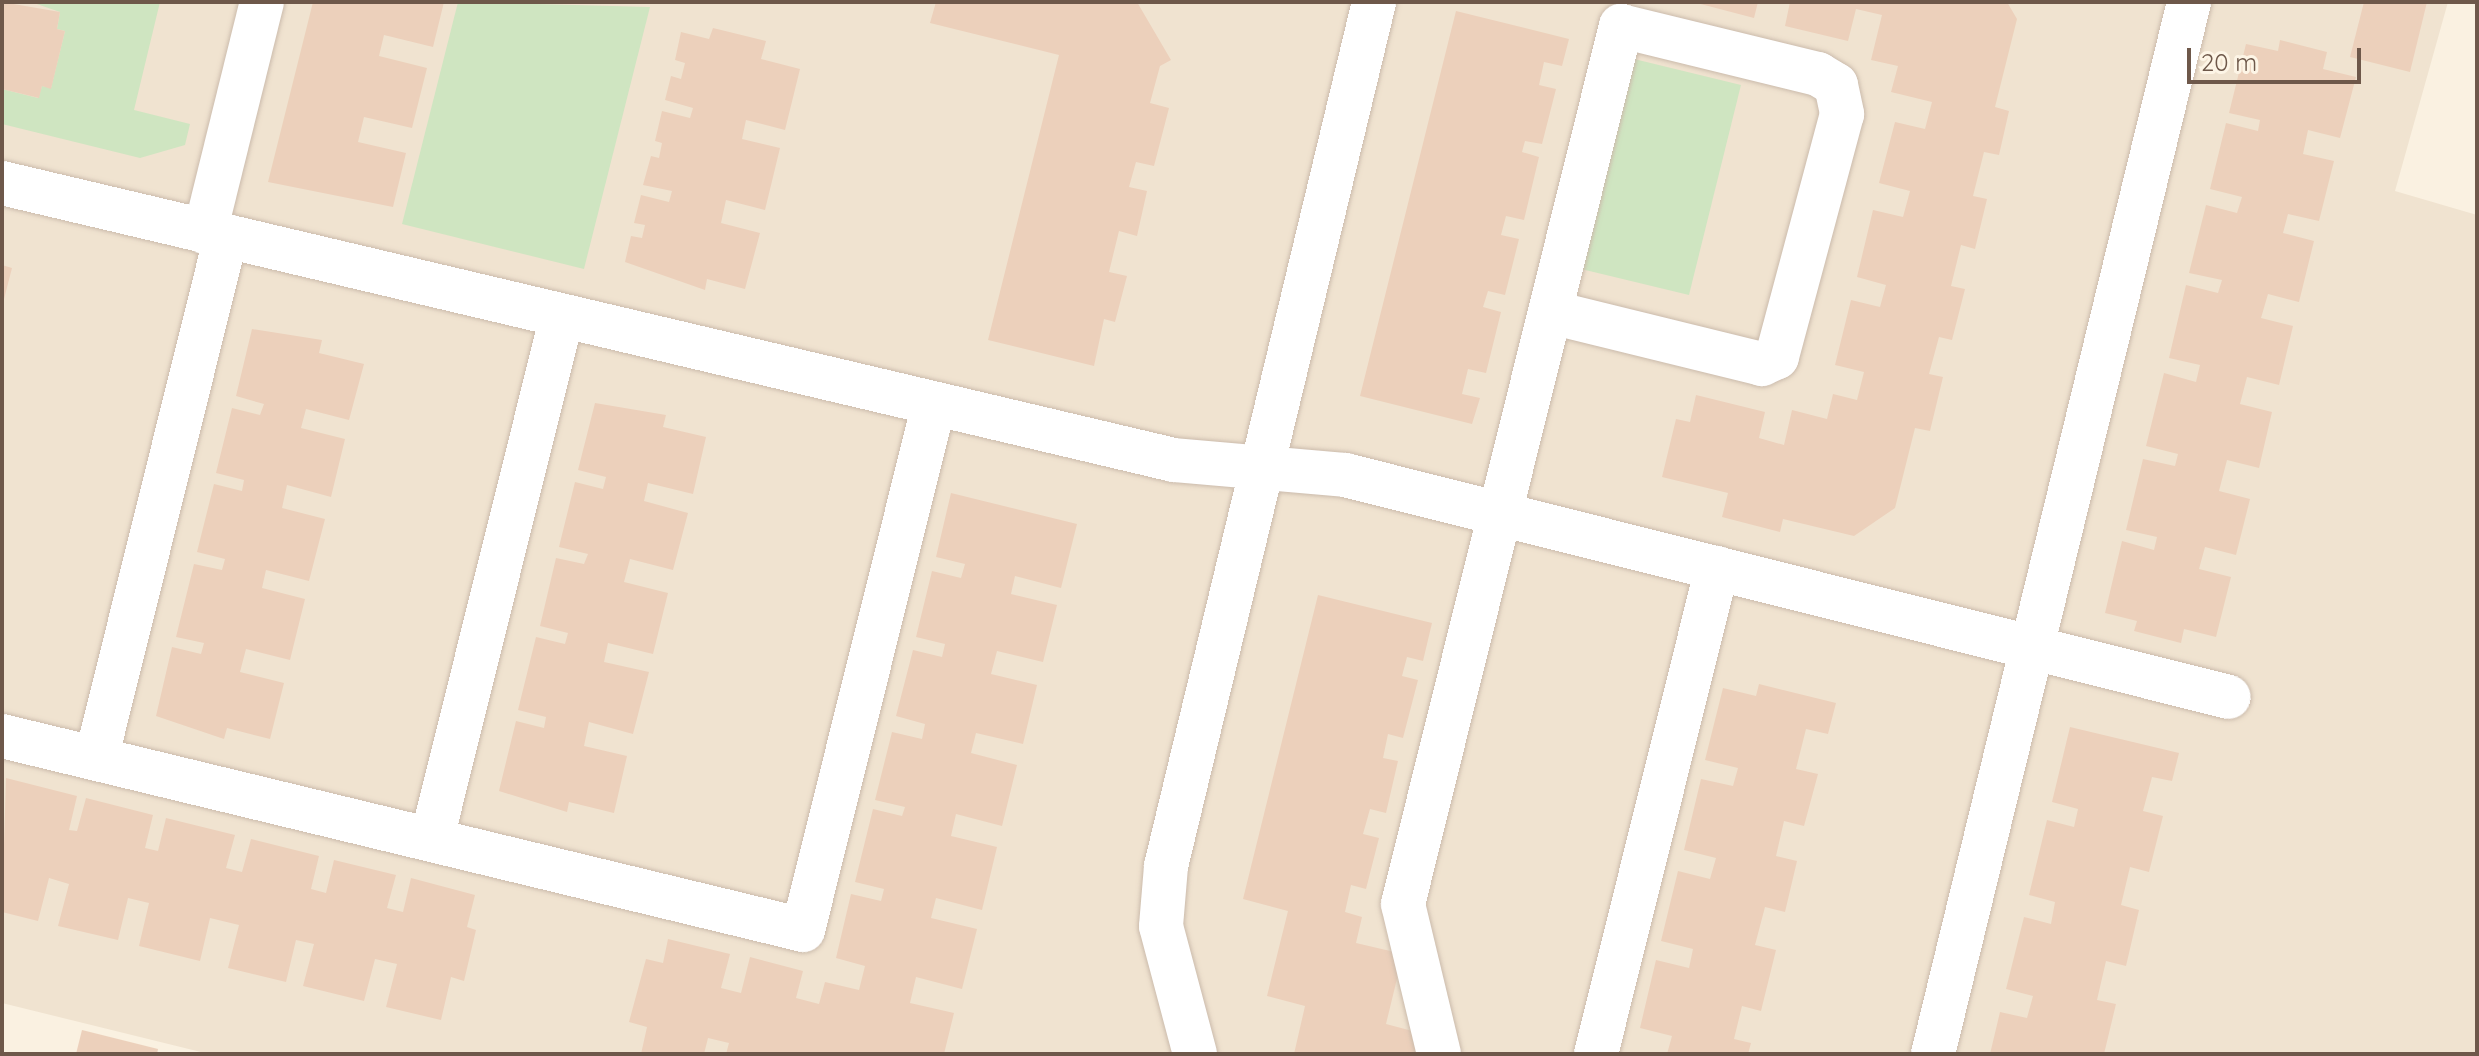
<!DOCTYPE html>
<style>
body{margin:0}
#map{position:relative;width:2479px;height:1056px;overflow:hidden;background:#faf1e1;font-family:Quicksand,sans-serif}
div>[style]{position:absolute}
.residential>*{inset:0;background:#f0e3d0}
.green>*{inset:0;background:#cfe5c1}
.building>*{inset:0;background:#ecd0bb}
.roads{filter:drop-shadow(0 0 2px #cbbbac) drop-shadow(0 0 2px #cbbbac)}
.minor>*{height:44px;margin:-22px;padding:0 22px;transform-origin:22px;border-radius:22px;background:#fff}
span{translate:-50% -50%;white-space:nowrap;text-align:center;line-height:1.15;-webkit-text-stroke:7px #fdf5e6;paint-order:stroke}
.frame{position:absolute;inset:0;border:4px solid #6e584a;pointer-events:none}
.scale{position:absolute;left:2187px;top:48px;width:174px;height:36px;box-sizing:border-box;border:4px solid #6e584a;border-top:0;padding-left:10px;font-size:24px;line-height:28px;white-space:nowrap;color:#6e584a;-webkit-text-stroke:6px #fdf5e6;paint-order:stroke}
</style>
<div id="map">
<div class="residential">
<div style="clip-path:polygon(2px 2px,2448px 2px,2395px 191px,2477px 215px,2477px 1054px,209px 1054px,2px 1003px)"></div>
</div>
<div class="green">
<div style="clip-path:polygon(31px 2px,160px 2px,134px 110px,190px 124px,185px 145px,140px 158px,2px 124px,2px 89px,38px 98px,42px 86px,51px 88px,65px 31px,57px 29px,60px 12px)"></div>
<div style="clip-path:polygon(458px 2px,650px 7px,584px 269px,402px 224px)"></div>
<div style="clip-path:polygon(1630px 58px,1741px 85px,1689px 295px,1577px 268px)"></div>
</div>
<div class="building">
<div style="clip-path:polygon(2px 2px,60px 12px,57px 29px,65px 31px,51px 89px,42px 86px,39px 98px,2px 89px)"></div>
<div style="clip-path:polygon(313px 2px,444px 2px,433px 47px,384px 35px,379px 56px,427px 68px,412px 128px,364px 117px,358px 142px,406px 153px,393px 207px,268px 182px)"></div>
<div style="clip-path:polygon(936px 2px,1137px 2px,1171px 60px,1160px 66px,1150px 103px,1169px 108px,1154px 166px,1136px 162px,1129px 187px,1147px 191px,1137px 236px,1119px 231px,1109px 272px,1127px 276px,1115px 322px,1104px 319px,1094px 366px,988px 340px,1059px 55px,930px 23px)"></div>
<div style="clip-path:polygon(1693px 2px,1758px 2px,1754px 18px)"></div>
<div style="clip-path:polygon(1790px 2px,2007px 2px,2017px 19px,1995px 107px,2009px 111px,1999px 155px,1984px 152px,1973px 196px,1987px 199px,1975px 249px,1961px 245px,1951px 286px,1965px 289px,1952px 340px,1939px 337px,1929px 374px,1943px 377px,1930px 431px,1915px 428px,1895px 508px,1854px 536px,1783px 519px,1780px 532px,1722px 517px,1728px 493px,1662px 477px,1676px 419px,1690px 422px,1696px 395px,1765px 412px,1759px 438px,1784px 445px,1792px 410px,1827px 419px,1833px 394px,1857px 400px,1864px 372px,1835px 365px,1851px 300px,1880px 307px,1886px 285px,1857px 277px,1873px 210px,1903px 217px,1910px 191px,1879px 183px,1895px 122px,1925px 129px,1932px 102px,1891px 92px,1898px 66px,1871px 60px,1882px 15px,1856px 9px,1848px 41px,1785px 26px)"></div>
<div style="clip-path:polygon(2364px 2px,2427px 2px,2410px 72px,2350px 57px)"></div>
<div style="clip-path:polygon(1456px 11px,1569px 39px,1562px 66px,1544px 62px,1539px 85px,1556px 89px,1542px 144px,1525px 141px,1522px 152px,1539px 157px,1524px 220px,1506px 216px,1501px 235px,1519px 239px,1505px 295px,1488px 291px,1483px 307px,1501px 312px,1486px 373px,1468px 369px,1462px 394px,1480px 398px,1472px 424px,1360px 396px)"></div>
<div style="clip-path:polygon(713px 28px,766px 41px,761px 59px,800px 69px,785px 130px,746px 120px,742px 139px,780px 148px,765px 210px,726px 200px,721px 223px,760px 233px,745px 289px,707px 279px,705px 290px,625px 262px,631px 236px,642px 238px,645px 225px,634px 223px,641px 195px,669px 202px,672px 191px,643px 185px,651px 156px,659px 158px,662px 143px,655px 141px,662px 111px,690px 118px,693px 108px,665px 100px,671px 76px,681px 79px,685px 63px,675px 60px,681px 32px,709px 39px)"></div>
<div style="clip-path:polygon(2280px 40px,2327px 52px,2323px 69px,2356px 77px,2340px 138px,2308px 130px,2303px 154px,2334px 161px,2319px 221px,2288px 214px,2283px 233px,2314px 241px,2299px 302px,2268px 294px,2261px 318px,2293px 326px,2279px 385px,2247px 377px,2240px 404px,2272px 412px,2259px 468px,2227px 460px,2219px 491px,2250px 499px,2236px 555px,2205px 547px,2199px 569px,2231px 577px,2216px 637px,2184px 629px,2181px 643px,2134px 631px,2137px 621px,2105px 613px,2122px 541px,2154px 550px,2157px 537px,2126px 530px,2143px 459px,2175px 466px,2178px 454px,2146px 446px,2164px 373px,2196px 382px,2200px 365px,2169px 358px,2186px 285px,2218px 293px,2222px 280px,2189px 273px,2206px 205px,2237px 213px,2242px 197px,2210px 189px,2226px 123px,2258px 131px,2260px 120px,2229px 113px,2246px 44px,2278px 51px)"></div>
<div style="clip-path:polygon(2px 265px,12px 268px,3px 303px,2px 302px)"></div>
<div style="clip-path:polygon(252px 329px,322px 340px,319px 353px,364px 364px,349px 420px,306px 409px,301px 428px,345px 439px,331px 497px,287px 485px,282px 508px,325px 519px,309px 581px,266px 570px,262px 588px,305px 599px,290px 660px,246px 649px,240px 672px,284px 683px,270px 739px,227px 728px,224px 739px,156px 716px,172px 647px,201px 654px,204px 643px,176px 637px,194px 564px,222px 570px,225px 559px,197px 552px,214px 484px,242px 491px,244px 480px,216px 473px,232px 408px,260px 415px,264px 404px,236px 396px)"></div>
<div style="clip-path:polygon(595px 403px,666px 415px,663px 427px,706px 437px,693px 494px,648px 483px,644px 501px,688px 513px,673px 570px,630px 559px,624px 582px,668px 593px,653px 654px,608px 643px,604px 662px,649px 672px,633px 734px,589px 722px,584px 746px,627px 756px,614px 813px,569px 802px,567px 812px,499px 791px,516px 721px,544px 728px,546px 717px,518px 710px,536px 637px,565px 644px,568px 633px,540px 626px,556px 558px,584px 564px,588px 554px,559px 547px,575px 482px,603px 489px,606px 477px,578px 470px)"></div>
<div style="clip-path:polygon(951px 493px,1077px 524px,1061px 588px,1015px 576px,1011px 594px,1057px 605px,1043px 662px,997px 651px,991px 674px,1037px 685px,1023px 744px,976px 733px,971px 753px,1017px 765px,1002px 826px,956px 814px,951px 836px,997px 847px,982px 910px,936px 898px,931px 918px,977px 929px,962px 989px,916px 977px,910px 1003px,954px 1013px,944px 1054px,726px 1054px,729px 1043px,708px 1038px,704px 1054px,641px 1054px,647px 1027px,629px 1022px,646px 959px,663px 963px,668px 939px,730px 954px,721px 988px,741px 993px,750px 957px,803px 971px,796px 998px,819px 1004px,825px 982px,859px 990px,865px 966px,836px 958px,851px 894px,881px 901px,884px 889px,855px 882px,873px 809px,902px 816px,905px 807px,875px 800px,892px 732px,922px 739px,925px 724px,896px 716px,913px 650px,942px 657px,945px 644px,916px 637px,932px 571px,961px 578px,965px 564px,936px 557px)"></div>
<div style="clip-path:polygon(1318px 595px,1432px 623px,1423px 661px,1407px 657px,1402px 676px,1418px 680px,1403px 738px,1388px 734px,1383px 758px,1398px 761px,1386px 813px,1370px 809px,1363px 834px,1379px 838px,1366px 889px,1351px 885px,1345px 912px,1362px 917px,1356px 943px,1403px 954px,1386px 1024px,1420px 1033px,1415px 1054px,1294px 1054px,1305px 1006px,1267px 996px,1288px 911px,1243px 899px)"></div>
<div style="clip-path:polygon(1759px 684px,1836px 703px,1828px 734px,1806px 729px,1796px 769px,1818px 774px,1804px 826px,1784px 821px,1776px 856px,1797px 861px,1785px 912px,1765px 907px,1755px 945px,1776px 950px,1761px 1011px,1742px 1006px,1734px 1039px,1751px 1043px,1748px 1054px,1667px 1054px,1672px 1036px,1640px 1028px,1656px 960px,1689px 968px,1693px 949px,1661px 941px,1678px 871px,1710px 879px,1716px 858px,1684px 850px,1701px 779px,1733px 786px,1738px 768px,1705px 760px,1723px 688px,1756px 696px)"></div>
<div style="clip-path:polygon(2070px 727px,2179px 753px,2172px 781px,2152px 777px,2143px 811px,2163px 816px,2149px 872px,2130px 867px,2121px 905px,2139px 910px,2126px 966px,2106px 961px,2097px 1000px,2116px 1004px,2104px 1054px,1990px 1054px,2000px 1012px,2027px 1018px,2033px 996px,2006px 989px,2024px 917px,2051px 924px,2055px 902px,2029px 895px,2047px 820px,2074px 827px,2078px 809px,2052px 802px)"></div>
<div style="clip-path:polygon(6px 778px,77px 796px,69px 830px,77px 831px,86px 798px,153px 815px,145px 848px,158px 851px,166px 818px,235px 835px,226px 868px,242px 872px,251px 839px,319px 856px,311px 889px,326px 893px,334px 860px,396px 875px,387px 908px,403px 912px,411px 878px,475px 895px,467px 927px,476px 930px,464px 981px,451px 977px,441px 1020px,386px 1007px,397px 964px,375px 959px,364px 1001px,303px 986px,314px 944px,296px 940px,286px 982px,228px 968px,239px 925px,210px 918px,200px 961px,139px 946px,149px 903px,128px 898px,118px 940px,58px 926px,69px 884px,49px 878px,38px 921px,2px 912px)"></div>
<div style="clip-path:polygon(82px 1030px,158px 1049px,157px 1054px,76px 1054px)"></div>
</div>
<div class="roads">
<div class="minor">
<div style="left:2px;top:183px;width:1204px;rotate:13.3deg"></div>
<div style="left:1174px;top:460px;width:172px;rotate:5deg"></div>
<div style="left:1345px;top:475px;width:911px;rotate:14.1deg"></div>
<div style="left:205px;top:232px;width:237px;rotate:-76.1deg"></div>
<div style="left:2px;top:736px;width:824px;rotate:13.61deg"></div>
<div style="left:803px;top:930px;width:542px;rotate:-76.02deg"></div>
<div style="left:97px;top:755px;width:535px;rotate:-76.04deg"></div>
<div style="left:432px;top:838px;width:538px;rotate:-76.02deg"></div>
<div style="left:1195px;top:1054px;width:132px;rotate:-104.9deg"></div>
<div style="left:1161px;top:926px;width:60px;rotate:-85.2deg"></div>
<div style="left:1166px;top:866px;width:889px;rotate:-76.46deg"></div>
<div style="left:1439px;top:1054px;width:154px;rotate:-103.5deg"></div>
<div style="left:1403px;top:904px;width:905px;rotate:-76.06deg"></div>
<div style="left:1621px;top:26px;width:203px;rotate:13.7deg"></div>
<div style="left:1818px;top:74px;width:21px;rotate:31deg"></div>
<div style="left:1836px;top:85px;width:30px;rotate:78deg"></div>
<div style="left:1842px;top:114px;width:252px;rotate:105deg"></div>
<div style="left:1777px;top:357px;width:17px;rotate:155deg"></div>
<div style="left:1762px;top:364px;width:218px;rotate:-166.2deg"></div>
<div style="left:1596px;top:1054px;width:501px;rotate:-76.02deg"></div>
<div style="left:1933px;top:1054px;width:1083px;rotate:-76.32deg"></div>
</div>
</div>
<div class="frame"></div>
<div class="scale">20 m</div>
</div>
